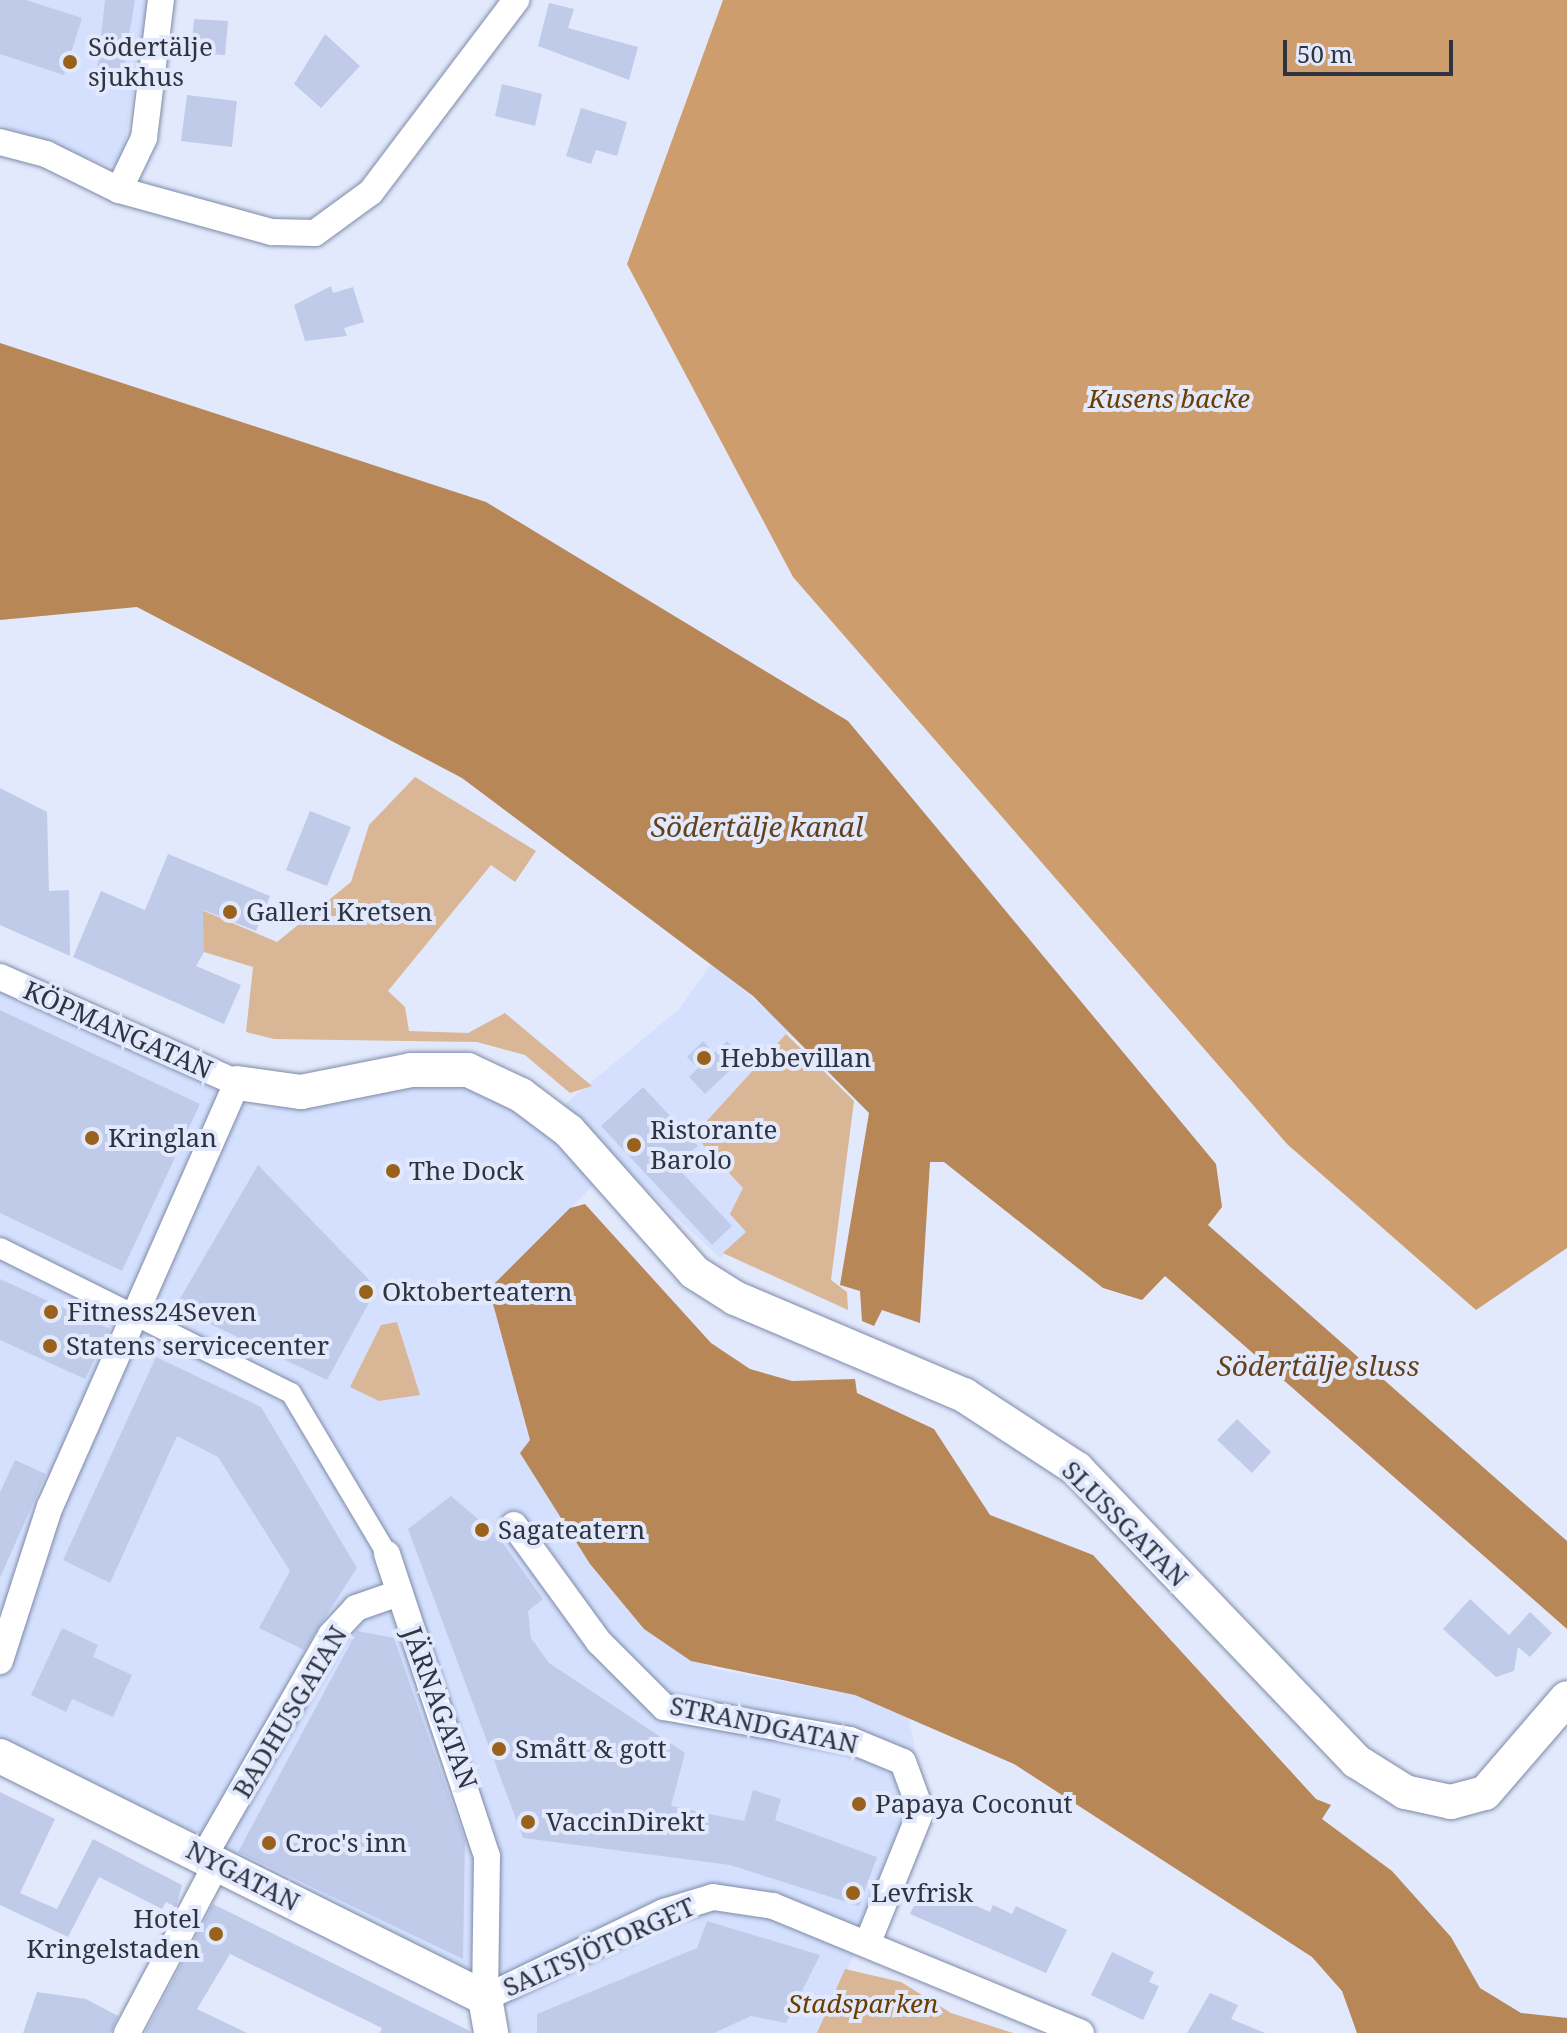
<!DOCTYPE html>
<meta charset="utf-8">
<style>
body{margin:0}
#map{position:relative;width:1567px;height:2033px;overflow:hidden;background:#e2e9fc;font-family:"Noto Serif",serif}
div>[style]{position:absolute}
.built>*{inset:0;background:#d4e0fe}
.green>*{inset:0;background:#d8b696}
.forest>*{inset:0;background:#ce9d6d}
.water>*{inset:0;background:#b78757}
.building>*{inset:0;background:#c0cbea}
.roads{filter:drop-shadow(0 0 2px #7f8aa7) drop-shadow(0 0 2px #7f8aa7)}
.pedestrian>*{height:20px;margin:-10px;padding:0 10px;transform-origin:10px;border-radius:10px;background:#fff}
.minor>*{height:26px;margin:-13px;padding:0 13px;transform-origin:13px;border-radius:13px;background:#fff}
.tertiary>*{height:34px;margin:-17px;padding:0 17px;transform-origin:17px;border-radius:17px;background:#fff}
.dots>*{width:22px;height:22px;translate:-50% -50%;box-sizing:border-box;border:4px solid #e2e9fc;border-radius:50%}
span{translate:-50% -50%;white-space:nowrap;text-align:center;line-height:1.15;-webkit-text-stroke:8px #e2e9fc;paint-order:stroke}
.poi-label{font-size:26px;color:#2f3440}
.left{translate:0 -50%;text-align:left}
.right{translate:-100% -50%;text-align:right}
.park-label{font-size:26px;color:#6b3d00;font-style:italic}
.street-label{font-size:26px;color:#2f3440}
.water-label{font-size:28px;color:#63411c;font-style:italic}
.scale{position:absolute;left:1283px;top:40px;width:170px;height:36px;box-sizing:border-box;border:4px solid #2f3440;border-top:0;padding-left:10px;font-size:24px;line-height:28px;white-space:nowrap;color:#2f3440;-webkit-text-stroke:6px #e2e9fc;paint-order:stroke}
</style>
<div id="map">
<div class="built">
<div style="clip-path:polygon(0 0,149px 0,121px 163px,110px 166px,0 125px)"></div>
<div style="clip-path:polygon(712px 963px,790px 1030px,695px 1134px,743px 1188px,746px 1232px,720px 1258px,617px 1162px,489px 1289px,553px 1501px,590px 1564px,644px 1629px,714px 1669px,855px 1695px,908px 1714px,918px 1766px,894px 1858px,821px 2033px,511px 2033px,510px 2008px,463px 1975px,0 1754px,0 988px,257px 1110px,453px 1081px,540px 1125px,679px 1009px)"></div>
</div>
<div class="green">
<div style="clip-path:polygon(415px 777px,536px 851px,515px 882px,491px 865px,388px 991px,405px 1007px,409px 1031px,468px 1033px,505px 1013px,592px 1086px,570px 1093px,525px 1055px,477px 1042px,274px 1039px,246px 1032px,253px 967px,204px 952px,166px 895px,277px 942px,351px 882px,369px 825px)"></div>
<div style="clip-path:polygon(786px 1034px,854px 1101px,831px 1280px,847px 1292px,848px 1310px,723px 1253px,746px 1232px,730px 1214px,743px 1188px,694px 1135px)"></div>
<div style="clip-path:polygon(397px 1322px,420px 1395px,379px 1401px,350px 1387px,381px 1325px)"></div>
<div style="clip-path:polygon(845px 1969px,901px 1982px,951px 2013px,1013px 2033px,817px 2033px)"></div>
</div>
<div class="forest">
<div style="clip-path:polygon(723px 0,1567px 0,1567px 1248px,1476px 1310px,1287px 1144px,793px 577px,627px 264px)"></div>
</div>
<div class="water">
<div style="clip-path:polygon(0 343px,486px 502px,848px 721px,1216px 1164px,1222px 1207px,1208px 1225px,1567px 1541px,1567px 1629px,1165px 1276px,1142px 1300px,1103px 1288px,944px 1162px,930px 1162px,920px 1323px,882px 1310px,874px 1326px,862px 1321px,860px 1291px,840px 1285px,869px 1113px,753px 996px,462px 778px,137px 607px,0 620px)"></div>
<div style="clip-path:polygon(585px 1204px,711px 1343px,750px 1369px,792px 1381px,855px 1379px,857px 1393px,934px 1429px,990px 1515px,1093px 1555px,1316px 1799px,1331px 1805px,1322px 1819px,1392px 1871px,1451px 1937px,1480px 1988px,1521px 2013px,1567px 2018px,1567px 2033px,1357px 2033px,1342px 1991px,1312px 1957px,1014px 1764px,855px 1695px,691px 1661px,644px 1629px,590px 1564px,520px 1453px,530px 1440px,489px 1289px,570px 1208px)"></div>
</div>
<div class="building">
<div style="clip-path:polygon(0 0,26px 0,82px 18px,64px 75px,0 54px)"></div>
<div style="clip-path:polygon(105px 0,135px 0,121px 85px,96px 82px)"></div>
<div style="clip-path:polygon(549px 3px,574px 9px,568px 28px,638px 47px,629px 80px,538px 46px)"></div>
<div style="clip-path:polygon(194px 19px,228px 21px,225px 55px,191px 53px)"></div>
<div style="clip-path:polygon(325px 34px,360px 66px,321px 108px,294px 84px)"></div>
<div style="clip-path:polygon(502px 84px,542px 94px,535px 126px,495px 116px)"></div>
<div style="clip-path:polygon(187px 95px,237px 101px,232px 147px,181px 141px)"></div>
<div style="clip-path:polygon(581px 108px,627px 122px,617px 156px,596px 150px,591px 164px,566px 156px)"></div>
<div style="clip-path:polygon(331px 286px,333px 293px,353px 287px,364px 322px,344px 328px,347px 336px,305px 341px,294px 305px)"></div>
<div style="clip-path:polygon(0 788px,47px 812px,49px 891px,69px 890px,70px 956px,0 925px)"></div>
<div style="clip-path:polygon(310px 811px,351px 827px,327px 886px,286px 870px)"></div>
<div style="clip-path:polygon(168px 854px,270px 896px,256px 931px,203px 910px,204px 952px,196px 966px,241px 985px,224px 1024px,73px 957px,101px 891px,145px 910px)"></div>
<div style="clip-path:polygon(0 1010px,200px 1104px,122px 1271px,0 1213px)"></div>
<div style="clip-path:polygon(703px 1041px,714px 1053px,727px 1041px,743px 1058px,705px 1094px,689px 1077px,698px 1068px,687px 1057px)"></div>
<div style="clip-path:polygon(643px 1087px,698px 1146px,675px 1165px,732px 1226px,712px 1245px,601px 1126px)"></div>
<div style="clip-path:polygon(258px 1165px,377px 1288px,327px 1380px,175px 1307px)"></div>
<div style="clip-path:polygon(0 1279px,110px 1329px,85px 1379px,0 1340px)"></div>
<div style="clip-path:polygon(156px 1357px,261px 1407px,357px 1568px,304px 1650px,259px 1628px,290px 1571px,218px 1457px,177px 1436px,110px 1583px,63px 1560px)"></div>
<div style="clip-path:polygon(1237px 1419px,1271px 1452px,1252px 1473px,1217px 1440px)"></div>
<div style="clip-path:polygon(15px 1460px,46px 1474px,0 1578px,0 1492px)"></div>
<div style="clip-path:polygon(451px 1496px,497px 1535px,543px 1599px,528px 1611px,531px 1638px,549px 1663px,685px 1753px,671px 1806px,744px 1821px,753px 1790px,781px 1799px,775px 1820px,877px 1857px,859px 1906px,730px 1865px,523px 1838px,408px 1529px)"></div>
<div style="clip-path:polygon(1470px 1599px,1509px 1635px,1530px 1612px,1552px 1633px,1530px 1657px,1518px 1647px,1514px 1671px,1496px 1677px,1443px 1629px)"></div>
<div style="clip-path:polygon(62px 1628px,98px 1645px,93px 1657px,132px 1675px,113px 1717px,72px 1699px,66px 1712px,31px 1695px)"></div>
<div style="clip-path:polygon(357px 1631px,394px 1638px,465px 1841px,463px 1959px,238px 1852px)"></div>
<div style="clip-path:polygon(0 1792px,55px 1819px,20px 1893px,57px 1909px,93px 1839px,182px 1885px,176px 1907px,166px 1902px,162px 1909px,99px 1877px,68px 1937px,0 1905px)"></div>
<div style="clip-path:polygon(925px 1882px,990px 1912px,993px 1905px,1012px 1914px,1016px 1906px,1067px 1930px,1046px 1973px,910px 1914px)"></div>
<div style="clip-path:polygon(213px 1904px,470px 2031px,471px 2033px,380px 2033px,382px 2028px,230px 1954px,197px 2009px,247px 2033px,145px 2033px)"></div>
<div style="clip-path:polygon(707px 1921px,820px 1955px,786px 2023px,751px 2016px,714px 2033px,537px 2033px,537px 2014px,697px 1948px)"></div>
<div style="clip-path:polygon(1112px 1952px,1154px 1972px,1149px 1982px,1159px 1986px,1143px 2020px,1091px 1995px)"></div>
<div style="clip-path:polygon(37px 1992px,86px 1999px,118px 2016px,111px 2033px,23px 2033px)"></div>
<div style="clip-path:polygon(1210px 1993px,1238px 2005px,1231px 2019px,1265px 2033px,1187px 2033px)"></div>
</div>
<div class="roads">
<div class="pedestrian">
<div style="left:0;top:1248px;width:325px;rotate:26.5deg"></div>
<div style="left:291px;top:1393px;width:187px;rotate:59.2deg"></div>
</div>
<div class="minor">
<div style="left:0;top:142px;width:48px;rotate:14.6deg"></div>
<div style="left:46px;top:154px;width:81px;rotate:26.3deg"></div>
<div style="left:119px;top:190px;width:159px;rotate:15.4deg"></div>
<div style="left:272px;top:232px;width:43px;rotate:1.3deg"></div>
<div style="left:315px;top:233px;width:69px;rotate:-36.2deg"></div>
<div style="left:371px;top:192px;width:241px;rotate:-52.9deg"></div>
<div style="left:119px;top:190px;width:58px;rotate:-64.3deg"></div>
<div style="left:144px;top:138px;width:139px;rotate:-83deg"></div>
<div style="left:0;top:977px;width:260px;rotate:24.1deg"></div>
<div style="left:237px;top:1083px;width:462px;rotate:113.8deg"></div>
<div style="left:50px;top:1506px;width:163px;rotate:107.9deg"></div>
<div style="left:514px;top:1525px;width:145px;rotate:54deg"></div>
<div style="left:599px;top:1642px;width:92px;rotate:45deg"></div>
<div style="left:664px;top:1707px;width:189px;rotate:10.1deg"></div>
<div style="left:850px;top:1740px;width:57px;rotate:22.5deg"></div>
<div style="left:903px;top:1762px;width:52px;rotate:69.8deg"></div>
<div style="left:921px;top:1811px;width:141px;rotate:112deg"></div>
<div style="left:387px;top:1554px;width:318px;rotate:71.7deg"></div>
<div style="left:487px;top:1856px;width:142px;rotate:90.8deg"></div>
<div style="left:485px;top:1998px;width:199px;rotate:-25.7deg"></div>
<div style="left:664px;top:1912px;width:51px;rotate:-17deg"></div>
<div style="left:713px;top:1897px;width:61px;rotate:8.5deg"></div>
<div style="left:773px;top:1906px;width:333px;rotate:22.4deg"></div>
<div style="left:204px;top:1856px;width:255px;rotate:-60.1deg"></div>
<div style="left:331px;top:1635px;width:37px;rotate:-47deg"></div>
<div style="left:356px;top:1608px;width:46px;rotate:-19.2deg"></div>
<div style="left:127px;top:2033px;width:192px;rotate:-62.1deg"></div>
</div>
<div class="tertiary">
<div style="left:237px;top:1083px;width:65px;rotate:8deg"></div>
<div style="left:301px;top:1092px;width:112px;rotate:-11.3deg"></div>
<div style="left:411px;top:1070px;width:57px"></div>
<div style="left:468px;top:1070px;width:59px;rotate:25.3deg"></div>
<div style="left:521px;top:1095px;width:60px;rotate:36.9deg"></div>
<div style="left:569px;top:1131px;width:188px;rotate:48.4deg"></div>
<div style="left:694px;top:1272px;width:49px;rotate:32.4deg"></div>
<div style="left:735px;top:1298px;width:249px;rotate:23deg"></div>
<div style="left:964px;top:1395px;width:135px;rotate:33.2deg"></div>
<div style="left:1077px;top:1469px;width:404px;rotate:46.3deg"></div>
<div style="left:1356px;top:1761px;width:58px;rotate:32.3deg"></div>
<div style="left:1405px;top:1792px;width:47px;rotate:12.3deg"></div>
<div style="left:1451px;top:1802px;width:35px;rotate:-15deg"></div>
<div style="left:1485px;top:1793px;width:125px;rotate:-49.2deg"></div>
<div style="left:0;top:1756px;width:542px;rotate:26.52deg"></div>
<div style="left:485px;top:1998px;width:36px;rotate:80deg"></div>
</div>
</div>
<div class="dots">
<div style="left:70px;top:62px;background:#9a611d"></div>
<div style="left:230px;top:912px;background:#9a611d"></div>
<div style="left:704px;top:1058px;background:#9a611d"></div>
<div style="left:92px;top:1138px;background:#9a611d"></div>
<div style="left:634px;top:1145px;background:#9a611d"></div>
<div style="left:393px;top:1171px;background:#9a611d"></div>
<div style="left:366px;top:1292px;background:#9a611d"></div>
<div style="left:51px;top:1312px;background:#9a611d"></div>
<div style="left:50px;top:1346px;background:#9a611d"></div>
<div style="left:482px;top:1530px;background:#9a611d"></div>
<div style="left:499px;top:1749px;background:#9a611d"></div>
<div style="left:859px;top:1804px;background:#9a611d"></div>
<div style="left:528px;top:1822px;background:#9a611d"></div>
<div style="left:269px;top:1843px;background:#9a611d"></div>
<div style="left:853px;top:1893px;background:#9a611d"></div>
<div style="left:216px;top:1934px;background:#9a611d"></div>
</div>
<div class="poi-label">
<span class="left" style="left:88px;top:62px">Södertälje<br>sjukhus</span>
<span class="left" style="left:246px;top:912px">Galleri Kretsen</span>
<span class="left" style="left:720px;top:1058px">Hebbevillan</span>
<span class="left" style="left:650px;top:1145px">Ristorante<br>Barolo</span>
<span class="left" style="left:108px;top:1138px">Kringlan</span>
<span class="left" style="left:409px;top:1171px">The Dock</span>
<span class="left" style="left:382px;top:1292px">Oktoberteatern</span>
<span class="left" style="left:67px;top:1312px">Fitness24Seven</span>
<span class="left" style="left:66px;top:1346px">Statens servicecenter</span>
<span class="left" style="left:498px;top:1530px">Sagateatern</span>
<span class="left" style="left:515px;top:1749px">Smått &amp; gott</span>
<span class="left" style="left:875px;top:1804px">Papaya Coconut</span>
<span class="left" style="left:546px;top:1822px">VaccinDirekt</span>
<span class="left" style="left:285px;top:1843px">Croc's inn</span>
<span class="left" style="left:871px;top:1893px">Levfrisk</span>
<span class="right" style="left:200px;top:1934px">Hotel<br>Kringelstaden</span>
</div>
<div class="park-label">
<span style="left:1169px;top:399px">Kusens backe</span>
<span style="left:863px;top:2004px">Stadsparken</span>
</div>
<div class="street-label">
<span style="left:118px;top:1030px;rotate:24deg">KÖPMANGATAN</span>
<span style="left:1125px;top:1524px;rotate:45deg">SLUSSGATAN</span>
<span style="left:440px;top:1708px;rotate:70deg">JÄRNAGATAN</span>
<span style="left:290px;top:1712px;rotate:-59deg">BADHUSGATAN</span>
<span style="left:764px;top:1725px;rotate:12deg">STRANDGATAN</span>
<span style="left:243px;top:1876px;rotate:27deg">NYGATAN</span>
<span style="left:599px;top:1947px;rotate:-24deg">SALTSJÖTORGET</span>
</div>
<div class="water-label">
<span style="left:757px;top:826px">Södertälje kanal</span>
<span style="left:1318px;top:1365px">Södertälje sluss</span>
</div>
<div class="scale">50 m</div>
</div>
